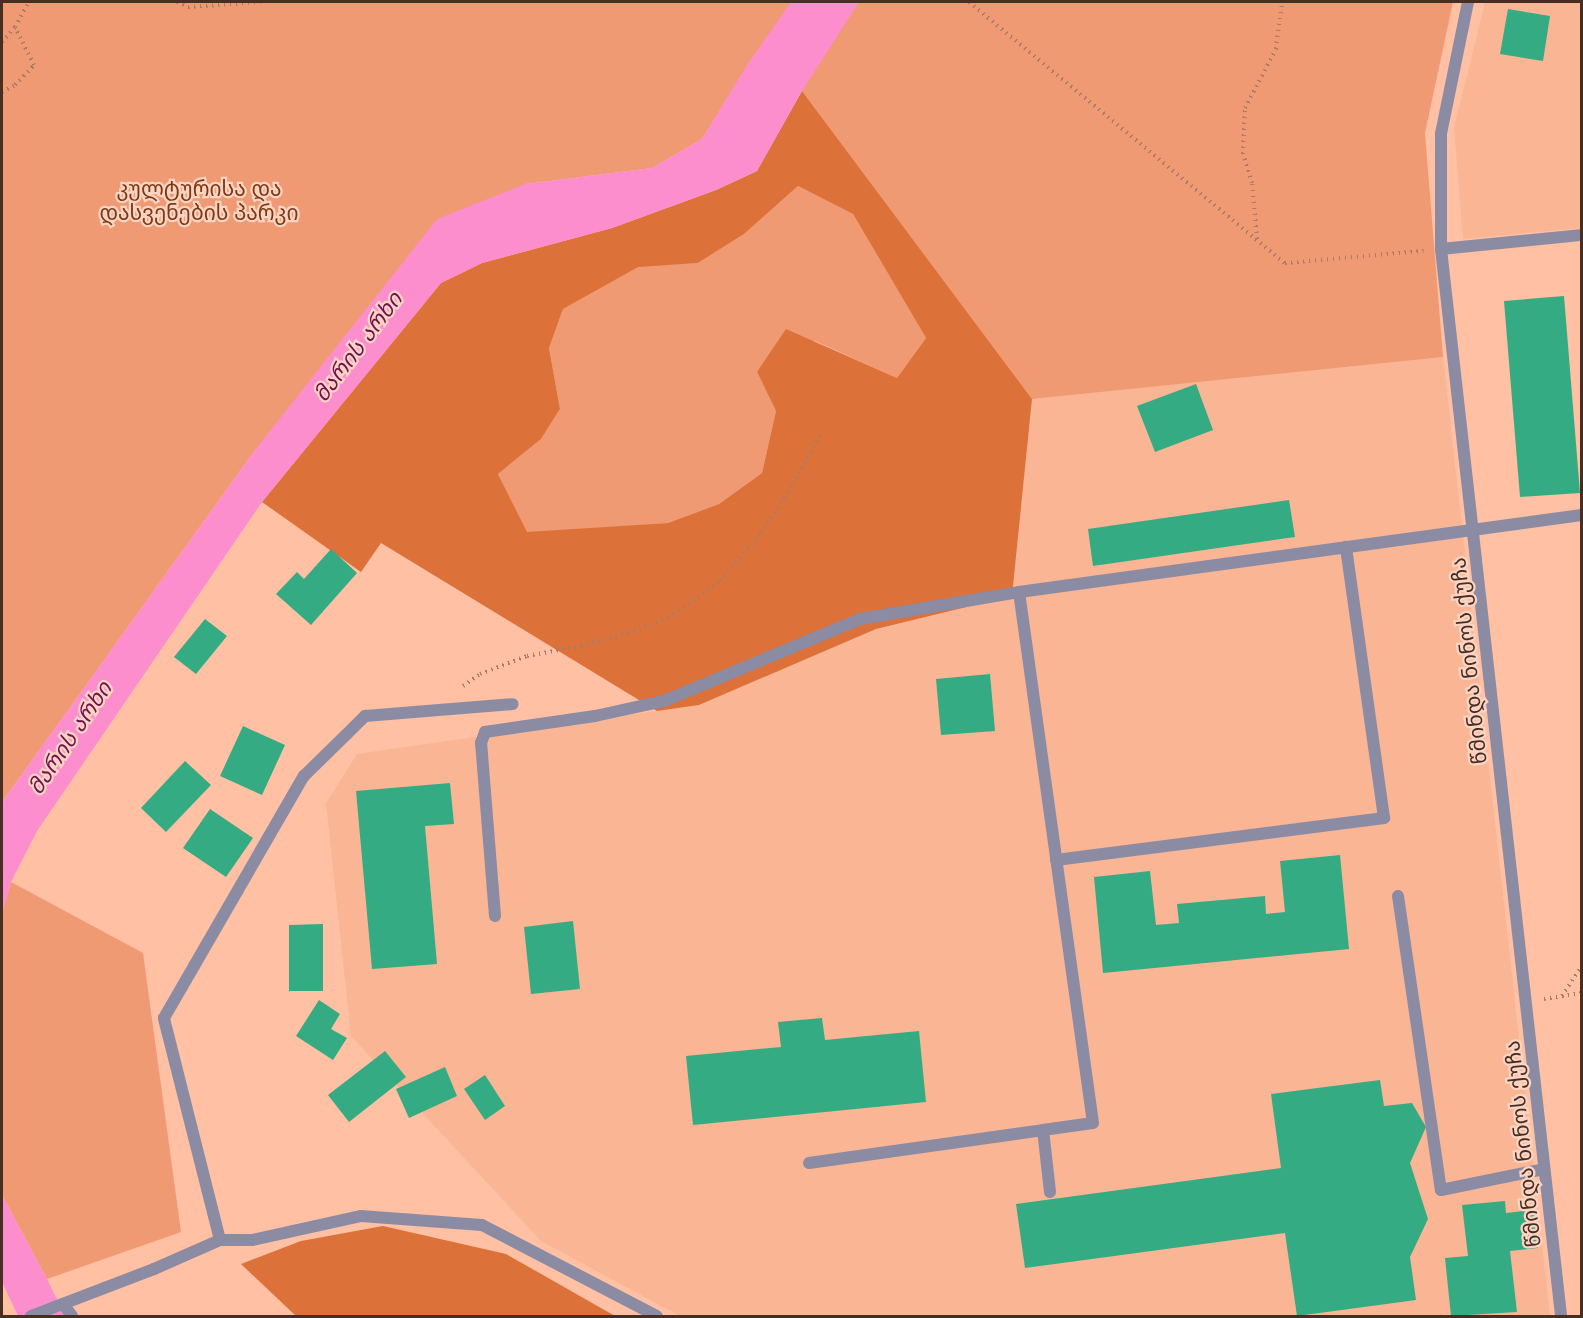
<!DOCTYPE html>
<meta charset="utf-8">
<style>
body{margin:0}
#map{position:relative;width:1583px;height:1318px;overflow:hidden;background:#ffc0a3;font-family:Quicksand,"Noto Sans Georgian",sans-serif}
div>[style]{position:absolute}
.built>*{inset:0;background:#fab594}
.green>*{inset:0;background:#ef9a72}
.forest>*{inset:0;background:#dc7139}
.water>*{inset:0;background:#fd8ecd}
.building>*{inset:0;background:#35ab83}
.path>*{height:4px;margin-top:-2px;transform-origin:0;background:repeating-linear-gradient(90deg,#aa7c68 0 1.5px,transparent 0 6px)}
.lane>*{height:12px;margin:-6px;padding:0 6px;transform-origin:6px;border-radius:6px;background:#8b8ba4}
.street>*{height:12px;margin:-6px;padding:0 6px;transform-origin:6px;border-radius:6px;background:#8b8ba4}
span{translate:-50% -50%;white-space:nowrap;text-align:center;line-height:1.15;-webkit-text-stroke:4.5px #fbd4c3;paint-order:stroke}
.park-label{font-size:21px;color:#7f3912}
.street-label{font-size:21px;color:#472e23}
.water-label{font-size:22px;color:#721051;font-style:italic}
.frame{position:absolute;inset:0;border:3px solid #472e23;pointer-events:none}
</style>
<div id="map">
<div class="built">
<div style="clip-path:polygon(1485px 2px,1581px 2px,1581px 228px,1463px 239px,1454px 128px)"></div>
<div style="clip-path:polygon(1443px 357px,1550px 1316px,680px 1316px,541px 1241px,351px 1036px,326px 803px,357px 754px,699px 705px,876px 629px,1012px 596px,1032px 399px)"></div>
</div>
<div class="green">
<div style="clip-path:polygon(2px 2px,1453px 2px,1425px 133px,1443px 357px,1032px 399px,802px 91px,747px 66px,702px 139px,652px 168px,525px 184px,255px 450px,2px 802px)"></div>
<div style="clip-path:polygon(798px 186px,853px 214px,926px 338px,897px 378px,815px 341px,757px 372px,776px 411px,762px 473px,719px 504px,668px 523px,527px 533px,498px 474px,541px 439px,560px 409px,549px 348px,563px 309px,638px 266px,698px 263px,744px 234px)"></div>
<div style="clip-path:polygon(11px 882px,143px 953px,181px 1232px,47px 1279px,2px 1195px,2px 913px)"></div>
</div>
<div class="forest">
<div style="clip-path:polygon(evenodd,802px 91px,1032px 399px,1012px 596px,876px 629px,699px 705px,657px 711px,381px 543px,361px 572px,262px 502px,441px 283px,482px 263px,612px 228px,716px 190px,757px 171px,802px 91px,798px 186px,853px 214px,926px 338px,897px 378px,786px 329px,757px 372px,776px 411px,762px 473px,719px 504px,668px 523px,527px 532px,498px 474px,541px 439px,560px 409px,549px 348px,563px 309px,638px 267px,698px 263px,744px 234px,798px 186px)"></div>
<div style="clip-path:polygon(383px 1226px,506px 1254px,615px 1316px,296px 1316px,241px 1264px,301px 1241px)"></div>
</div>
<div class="water">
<div style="clip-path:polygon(791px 2px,859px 2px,802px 91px,757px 171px,716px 190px,612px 228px,482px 263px,441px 283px,262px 502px,37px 831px,11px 882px,2px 913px,2px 802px,255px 450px,437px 219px,525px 184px,652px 168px,702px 139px,747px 65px)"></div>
<div style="clip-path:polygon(2px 1195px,47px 1279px,65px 1316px,18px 1316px,2px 1282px)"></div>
</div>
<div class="building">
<div style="clip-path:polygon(1508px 9px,1550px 16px,1543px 61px,1500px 54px)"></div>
<div style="clip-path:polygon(1564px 296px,1580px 493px,1520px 497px,1504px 301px)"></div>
<div style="clip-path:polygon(1196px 384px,1213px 430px,1155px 452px,1137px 406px)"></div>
<div style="clip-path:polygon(1289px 500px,1295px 537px,1093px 566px,1088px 529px)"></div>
<div style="clip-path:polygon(331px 549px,357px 573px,311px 625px,276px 594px,297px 572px,304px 579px)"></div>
<div style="clip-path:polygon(205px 619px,227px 636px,196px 674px,174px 657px)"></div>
<div style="clip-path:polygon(990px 674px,995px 731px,941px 735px,936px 679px)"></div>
<div style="clip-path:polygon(243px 726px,285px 745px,262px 795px,220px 776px)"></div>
<div style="clip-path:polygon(185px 761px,211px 785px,166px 832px,141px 808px)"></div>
<div style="clip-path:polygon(450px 783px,454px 824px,425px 826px,437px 964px,372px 969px,356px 791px)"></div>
<div style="clip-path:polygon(210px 809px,253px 838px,226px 877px,183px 848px)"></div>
<div style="clip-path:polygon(1340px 855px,1349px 949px,1103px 973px,1094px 877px,1150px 871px,1156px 925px,1179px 923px,1177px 904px,1265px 896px,1266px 914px,1285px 912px,1280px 861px)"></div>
<div style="clip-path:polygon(573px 921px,580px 989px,531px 994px,524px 927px)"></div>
<div style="clip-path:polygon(323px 924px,323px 991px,289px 991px,289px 925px)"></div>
<div style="clip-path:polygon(319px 1000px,340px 1014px,331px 1029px,347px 1038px,333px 1060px,296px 1036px)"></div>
<div style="clip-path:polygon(822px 1018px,825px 1040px,919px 1031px,926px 1102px,693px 1125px,686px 1056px,781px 1047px,778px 1022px)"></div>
<div style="clip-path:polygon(385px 1051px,406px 1077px,349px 1122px,328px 1095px)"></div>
<div style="clip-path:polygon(445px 1067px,457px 1096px,409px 1118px,396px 1089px)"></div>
<div style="clip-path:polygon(485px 1075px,505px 1106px,485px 1120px,464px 1089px)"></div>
<div style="clip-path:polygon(1380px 1080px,1384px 1106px,1412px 1103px,1426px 1127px,1410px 1163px,1428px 1219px,1410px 1257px,1416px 1300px,1297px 1316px,1285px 1233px,1025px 1268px,1016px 1204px,1281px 1168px,1271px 1094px)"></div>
<div style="clip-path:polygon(1505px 1201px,1506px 1213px,1534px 1210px,1538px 1248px,1510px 1251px,1517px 1312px,1451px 1316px,1445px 1258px,1468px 1256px,1462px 1205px)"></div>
</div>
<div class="path">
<div style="left:177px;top:2px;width:12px;rotate:24deg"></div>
<div style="left:188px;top:7px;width:73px;rotate:-3.9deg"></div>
<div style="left:969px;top:2px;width:410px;rotate:39.6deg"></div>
<div style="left:1285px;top:263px;width:139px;rotate:-5deg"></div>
<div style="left:2px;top:42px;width:20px;rotate:-49deg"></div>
<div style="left:15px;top:27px;width:29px;rotate:-61deg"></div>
<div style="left:2px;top:92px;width:15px;rotate:-28deg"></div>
<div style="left:15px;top:85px;width:28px;rotate:-46deg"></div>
<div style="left:34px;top:65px;width:42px;rotate:-116.6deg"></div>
<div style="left:1257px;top:239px;width:56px;rotate:-95.1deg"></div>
<div style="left:1252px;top:183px;width:30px;rotate:-107deg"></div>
<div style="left:1243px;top:154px;width:46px;rotate:-87.5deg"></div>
<div style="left:1245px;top:108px;width:67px;rotate:-62.3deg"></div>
<div style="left:1276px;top:49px;width:47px;rotate:-82.7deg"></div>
<div style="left:463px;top:686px;width:21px;rotate:-35deg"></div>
<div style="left:480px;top:674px;width:50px;rotate:-21deg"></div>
<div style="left:527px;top:656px;width:55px;rotate:-10.5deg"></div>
<div style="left:581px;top:646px;width:49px;rotate:-15.5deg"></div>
<div style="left:628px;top:633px;width:49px;rotate:-21.4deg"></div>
<div style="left:674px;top:615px;width:57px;rotate:-36.5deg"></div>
<div style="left:720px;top:581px;width:63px;rotate:-49.5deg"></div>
<div style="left:761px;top:533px;width:59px;rotate:-56.9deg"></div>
<div style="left:793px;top:484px;width:57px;rotate:-60.8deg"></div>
<div style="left:1562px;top:996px;width:37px;rotate:-57deg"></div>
<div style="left:1544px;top:999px;width:38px;rotate:-9deg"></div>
</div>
<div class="lane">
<div style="left:1056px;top:860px;width:331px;rotate:-7.3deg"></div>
<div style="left:1384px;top:818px;width:274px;rotate:-98deg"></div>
<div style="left:1398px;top:896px;width:297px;rotate:81.7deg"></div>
<div style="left:1441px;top:1190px;width:105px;rotate:-11.5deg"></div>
<div style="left:495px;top:916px;width:174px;rotate:-94.6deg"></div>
<div style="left:481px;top:743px;width:12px;rotate:-70deg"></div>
<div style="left:485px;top:732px;width:111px;rotate:-8.3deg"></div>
<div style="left:595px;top:716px;width:71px;rotate:-12.3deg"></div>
<div style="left:664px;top:701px;width:212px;rotate:-22.7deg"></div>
<div style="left:860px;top:619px;width:161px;rotate:-9.6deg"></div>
<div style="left:809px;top:1163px;width:236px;rotate:-8deg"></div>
<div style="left:1050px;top:1192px;width:62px;rotate:-96.4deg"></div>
<div style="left:1043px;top:1130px;width:50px;rotate:-8deg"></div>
<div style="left:1093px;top:1123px;width:536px;rotate:-97.93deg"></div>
<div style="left:1019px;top:592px;width:568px;rotate:-7.79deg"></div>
</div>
<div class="street">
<div style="left:1468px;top:2px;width:135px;rotate:101.6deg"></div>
<div style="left:1441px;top:134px;width:115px;rotate:90deg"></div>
<div style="left:1441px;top:249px;width:1074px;rotate:83.58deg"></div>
<div style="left:1441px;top:249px;width:142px;rotate:-5.7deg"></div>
<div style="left:220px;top:1240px;width:32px"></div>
<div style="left:252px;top:1240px;width:112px;rotate:-12.4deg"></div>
<div style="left:361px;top:1216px;width:121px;rotate:4.3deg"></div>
<div style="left:482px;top:1225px;width:197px;rotate:27.5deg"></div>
<div style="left:63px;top:1304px;width:15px;rotate:53deg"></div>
<div style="left:31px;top:1316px;width:132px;rotate:-20.9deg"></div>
<div style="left:154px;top:1269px;width:72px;rotate:-23.7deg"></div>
<div style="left:220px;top:1240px;width:229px;rotate:-104.2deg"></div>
<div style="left:164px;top:1018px;width:280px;rotate:-60deg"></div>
<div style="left:304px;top:776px;width:86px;rotate:-44.5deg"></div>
<div style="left:365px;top:716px;width:148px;rotate:-4.6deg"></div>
</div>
<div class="park-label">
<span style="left:199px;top:200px">კულტურისა და<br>დასვენების პარკი</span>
</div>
<div class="street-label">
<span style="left:1468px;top:661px;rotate:-96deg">წმინდა ნინოს ქუჩა</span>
<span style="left:1522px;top:1144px;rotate:-96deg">წმინდა ნინოს ქუჩა</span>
</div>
<div class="water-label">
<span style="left:358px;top:347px;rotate:-53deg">მარის არხი</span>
<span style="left:70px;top:738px;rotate:-56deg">მარის არხი</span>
</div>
<div class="frame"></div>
</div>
